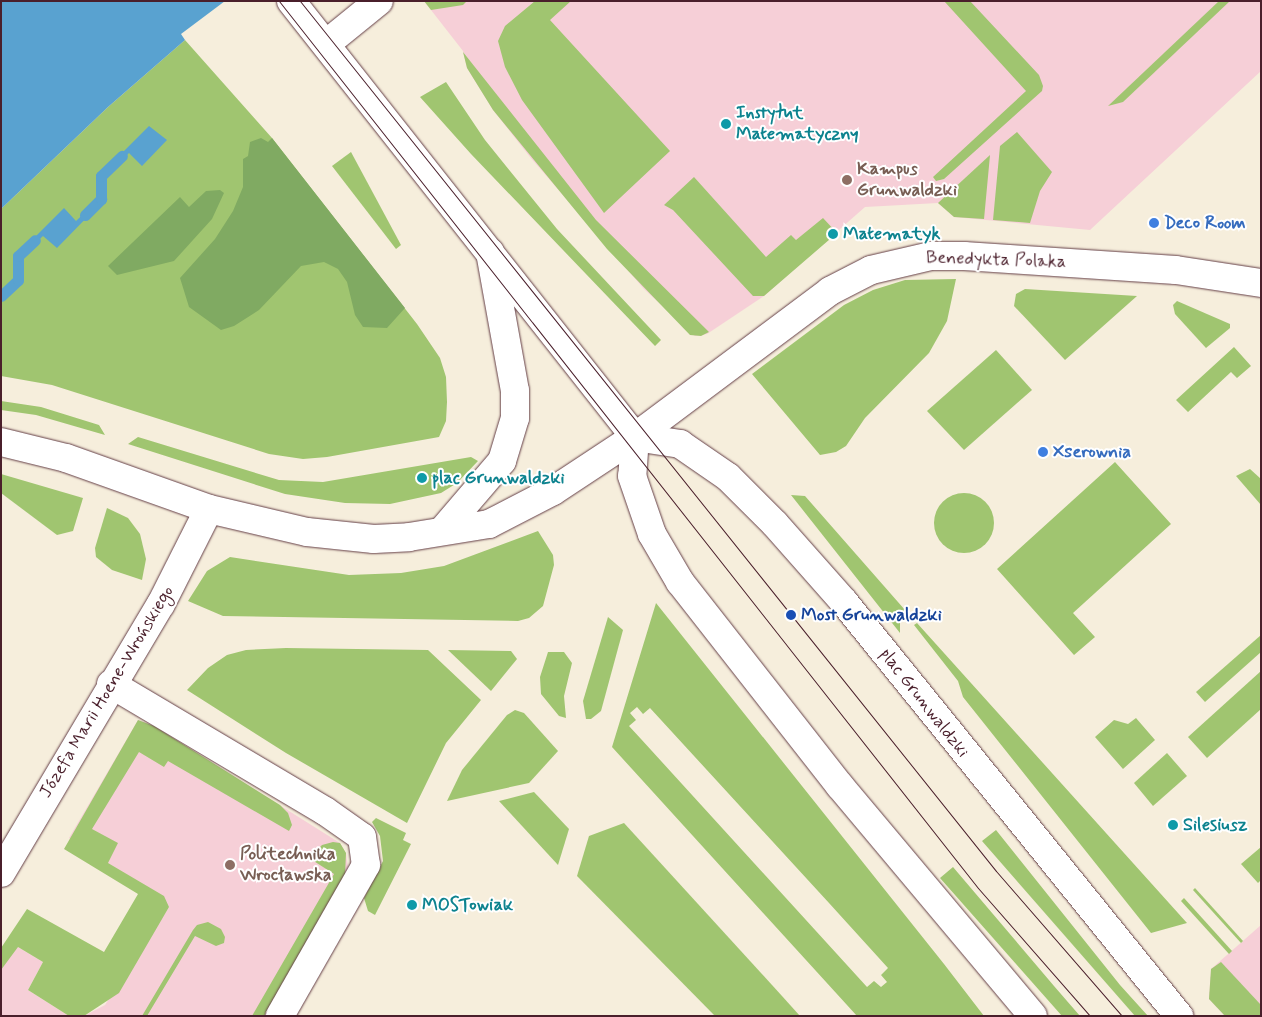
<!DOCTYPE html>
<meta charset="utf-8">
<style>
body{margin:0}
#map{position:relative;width:1262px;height:1017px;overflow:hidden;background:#f6eedc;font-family:Mynerve,sans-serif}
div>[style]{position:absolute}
.built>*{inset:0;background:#f6cfd7}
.green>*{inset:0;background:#a0c570}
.round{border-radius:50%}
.forest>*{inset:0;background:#80aa62}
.water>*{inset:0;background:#59a2d0}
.stream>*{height:11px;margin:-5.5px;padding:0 5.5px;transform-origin:5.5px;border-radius:5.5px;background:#59a2d0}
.roads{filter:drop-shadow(0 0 1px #643e46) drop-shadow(0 0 1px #643e46)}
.minor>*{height:28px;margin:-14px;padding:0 14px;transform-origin:14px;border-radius:14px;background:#fff}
.major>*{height:28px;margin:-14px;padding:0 14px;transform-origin:14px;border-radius:14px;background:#fff}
.tram>*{height:1px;margin:-0.5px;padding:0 0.5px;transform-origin:0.5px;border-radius:0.5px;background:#4a1f2b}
.dots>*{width:14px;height:14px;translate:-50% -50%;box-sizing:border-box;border:2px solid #fff;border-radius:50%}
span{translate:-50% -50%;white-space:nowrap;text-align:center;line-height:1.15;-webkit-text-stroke:4px #fff;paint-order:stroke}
.culture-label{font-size:18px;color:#0d838f;font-weight:700}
.left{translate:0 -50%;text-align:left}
.education-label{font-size:18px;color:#785e54;font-weight:700}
.shop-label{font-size:18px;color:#366cbe;font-weight:700}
.street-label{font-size:18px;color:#4a1f2b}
.transit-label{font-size:18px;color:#164399;font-weight:700}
.frame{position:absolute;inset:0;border:2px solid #4a1f2b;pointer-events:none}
</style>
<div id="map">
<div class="built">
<div style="clip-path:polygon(424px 1px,1261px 1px,1261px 71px,1090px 230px,954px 217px,938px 203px,865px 207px,764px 296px,707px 334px,695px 336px,644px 289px,530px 157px,493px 110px,467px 68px,463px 51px)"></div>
<div style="clip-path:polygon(138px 720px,154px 726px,340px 843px,346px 853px,348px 868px,264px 1016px,84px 1016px,105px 1005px,169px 907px,69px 838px)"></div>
<div style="clip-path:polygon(1261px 925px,1261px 1016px,1225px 1016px,1209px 999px,1211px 969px)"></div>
<div style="clip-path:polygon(18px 947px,43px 962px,28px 990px,69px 1016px,1px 1016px,1px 948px)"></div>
</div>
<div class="green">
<div style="clip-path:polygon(424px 1px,467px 1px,463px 5px,431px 10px)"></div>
<div style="clip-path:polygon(535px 1px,571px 1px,550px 20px,670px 151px,604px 213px,522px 100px,505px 67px,498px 41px,505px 26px)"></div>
<div style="clip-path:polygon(944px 1px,970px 1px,1039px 75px,1043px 86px,1042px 91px,944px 179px,936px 181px,933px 177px,1026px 91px)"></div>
<div style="clip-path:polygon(1219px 1px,1230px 1px,1123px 102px,1108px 106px)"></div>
<div style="clip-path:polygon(185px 40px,272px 138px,417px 324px,440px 358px,446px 377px,447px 402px,446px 421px,439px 437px,327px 457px,303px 459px,269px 454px,52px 385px,1px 376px,1px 209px,108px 107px)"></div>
<div style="clip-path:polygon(463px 52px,596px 220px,709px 332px,701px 336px,690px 335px,607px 249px,493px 110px,467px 68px)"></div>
<div style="clip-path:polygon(446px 82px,485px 140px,557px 229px,661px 340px,655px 346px,471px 154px,420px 97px)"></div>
<div style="clip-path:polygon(1017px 132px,1052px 172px,1040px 191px,1030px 223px,993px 220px,1000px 146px)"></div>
<div style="clip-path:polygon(351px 152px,401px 245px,396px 249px,332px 166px)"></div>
<div style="clip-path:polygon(990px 155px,984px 219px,954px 217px,938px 203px)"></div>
<div style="clip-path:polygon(694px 177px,766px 257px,791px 235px,796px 240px,823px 218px,837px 233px,764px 296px,753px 296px,673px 210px,664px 205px)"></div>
<div style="clip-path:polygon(956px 279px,947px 321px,929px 353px,865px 418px,846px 446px,836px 452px,820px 455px,752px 374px,844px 305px,873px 290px,905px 280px)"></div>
<div style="clip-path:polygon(1025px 289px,1137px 296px,1065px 360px,1014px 306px,1016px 294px)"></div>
<div style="clip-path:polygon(1177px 301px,1230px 324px,1230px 328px,1206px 348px,1175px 314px,1173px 305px)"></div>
<div style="clip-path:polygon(1234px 347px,1251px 366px,1237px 378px,1231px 372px,1188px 412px,1176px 400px)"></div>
<div style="clip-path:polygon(996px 350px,1032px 390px,964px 450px,927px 411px)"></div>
<div style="clip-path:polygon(1px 401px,41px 407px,99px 425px,105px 435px,36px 415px,1px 410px)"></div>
<div style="clip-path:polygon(138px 437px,279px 480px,323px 482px,471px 457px,478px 461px,457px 483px,441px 493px,390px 504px,345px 503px,285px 494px,128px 444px)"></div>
<div style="clip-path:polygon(1115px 462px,1171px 524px,1073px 613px,1095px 637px,1074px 655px,997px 569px)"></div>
<div style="clip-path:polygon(1250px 469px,1261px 479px,1261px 505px,1236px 476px)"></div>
<div style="clip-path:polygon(1px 474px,83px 498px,73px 531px,57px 535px,1px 493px)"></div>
<div class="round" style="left:934px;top:493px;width:60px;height:60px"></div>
<div style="clip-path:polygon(791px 495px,805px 496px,905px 610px,900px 619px,900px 633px)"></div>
<div style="clip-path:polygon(107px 508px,128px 518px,140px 534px,146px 559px,142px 580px,112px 570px,96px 557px,95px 548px)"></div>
<div style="clip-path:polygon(538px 531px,553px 555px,554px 565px,543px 606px,529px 618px,518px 621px,223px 616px,188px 601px,207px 571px,230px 557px,349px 575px,401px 573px,444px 566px)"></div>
<div style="clip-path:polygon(evenodd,656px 603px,944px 964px,984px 1016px,857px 1016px,612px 747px,656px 603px,637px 707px,643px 714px,650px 708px,829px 903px,888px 968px,881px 975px,887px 982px,881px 987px,874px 981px,867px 987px,641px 739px,629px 726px,636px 720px,630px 713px,637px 707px)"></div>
<div style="clip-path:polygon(608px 617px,623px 630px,601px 711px,591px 719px,586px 719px,583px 701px)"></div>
<div style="clip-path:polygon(917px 623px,1187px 923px,1151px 933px,963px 697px,958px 681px,914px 625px)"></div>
<div style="clip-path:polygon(1261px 635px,1261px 652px,1205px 702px,1196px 692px)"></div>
<div style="clip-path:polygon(286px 648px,428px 650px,481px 700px,446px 743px,407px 823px,286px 753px,187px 690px,208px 668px,227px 655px,246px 650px)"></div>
<div style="clip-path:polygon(448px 650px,511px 651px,517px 659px,491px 691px)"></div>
<div style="clip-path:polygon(548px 652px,564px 652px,572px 663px,564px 696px,566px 718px,559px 716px,541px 694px,540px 677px)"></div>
<div style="clip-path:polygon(1261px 671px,1261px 709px,1207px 758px,1188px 737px)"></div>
<div style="clip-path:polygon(515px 710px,524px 713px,558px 751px,529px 783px,447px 801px,462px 770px,507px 715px)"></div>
<div style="clip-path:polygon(1136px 718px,1155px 740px,1123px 769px,1095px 737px,1114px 720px,1128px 724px)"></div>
<div style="clip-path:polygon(138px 720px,154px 726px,280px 805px,288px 813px,292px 825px,289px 831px,168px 761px,164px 767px,139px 752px,92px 829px,118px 843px,108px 863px,164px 896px,169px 907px,119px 993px,84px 1016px,69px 1016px,28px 990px,43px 962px,18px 947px,1px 970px,1px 948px,27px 909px,104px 952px,138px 894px,64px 849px)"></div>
<div style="clip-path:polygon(1167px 753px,1187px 776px,1153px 806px,1134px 783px)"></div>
<div style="clip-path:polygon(534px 792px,569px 829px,558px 865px,499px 801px)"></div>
<div style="clip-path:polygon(376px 818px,406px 833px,403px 840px,411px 844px,375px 915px,368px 911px,364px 898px,383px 861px,380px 836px,372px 822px)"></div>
<div style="clip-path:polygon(624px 823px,782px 996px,800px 1016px,715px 1016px,577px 876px,589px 836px)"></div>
<div style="clip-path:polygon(996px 830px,1120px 985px,1148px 1016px,1135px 1016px,982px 841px)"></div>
<div style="clip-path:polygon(333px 842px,340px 843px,346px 853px,345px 876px,264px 1016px,252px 1016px,334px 874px,309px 858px,322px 845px)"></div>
<div style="clip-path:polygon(1261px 847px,1261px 880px,1258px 883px,1241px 864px)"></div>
<div style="clip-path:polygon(953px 867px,1054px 986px,1080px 1016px,1062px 1016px,940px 878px)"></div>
<div style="clip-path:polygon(1195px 888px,1243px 941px,1241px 943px,1193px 890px)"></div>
<div style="clip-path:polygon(1184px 898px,1232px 951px,1229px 954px,1181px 901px)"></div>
<div style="clip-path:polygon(208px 922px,221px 929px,225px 937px,224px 943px,216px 946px,195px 936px,147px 1016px,142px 1016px,193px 930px,197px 925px)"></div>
<div style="clip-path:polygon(1221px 962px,1261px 1005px,1261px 1016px,1225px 1016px,1209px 999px,1211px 969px)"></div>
</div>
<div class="forest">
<div style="clip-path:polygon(261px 138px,268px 142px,272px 138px,405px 308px,387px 328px,363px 327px,355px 315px,347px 282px,338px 269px,324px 262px,301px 266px,259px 310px,234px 326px,221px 330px,189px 307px,180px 278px,215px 239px,233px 211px,243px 187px,243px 159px,248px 156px,250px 142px)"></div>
<div style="clip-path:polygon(220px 190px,224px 193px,212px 219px,174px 261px,117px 275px,108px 266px,180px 197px,189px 207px,206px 191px)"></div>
</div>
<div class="water">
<div style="clip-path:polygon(1px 1px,225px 1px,181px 34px,185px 40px,108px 107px,1px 209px)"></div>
<div style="clip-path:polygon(149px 126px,167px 140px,142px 166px,129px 153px,113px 169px,110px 165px)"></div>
<div style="clip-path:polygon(95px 203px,98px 206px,57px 248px,43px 236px,27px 251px,24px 248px,64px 208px,76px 221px)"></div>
</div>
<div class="stream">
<div style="left:85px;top:215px;width:23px;rotate:-45deg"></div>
<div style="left:101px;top:199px;width:23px;rotate:-90deg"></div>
<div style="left:101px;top:176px;width:29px;rotate:-44deg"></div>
<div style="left:1px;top:296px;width:23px;rotate:-43deg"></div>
<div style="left:18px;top:280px;width:24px;rotate:-90deg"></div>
<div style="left:18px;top:256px;width:23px;rotate:-43deg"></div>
</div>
<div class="roads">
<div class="minor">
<div style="left:326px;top:44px;width:68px;rotate:-39.1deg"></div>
<div style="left:1px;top:442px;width:67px;rotate:13.8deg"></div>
<div style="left:66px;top:458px;width:152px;rotate:19.6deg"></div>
<div style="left:209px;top:509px;width:101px;rotate:13.2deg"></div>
<div style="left:307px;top:532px;width:67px;rotate:6deg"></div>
<div style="left:374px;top:539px;width:35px;rotate:-3deg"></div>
<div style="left:409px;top:537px;width:81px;rotate:-9.2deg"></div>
<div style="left:489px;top:524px;width:72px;rotate:-27.3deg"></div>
<div style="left:553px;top:491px;width:98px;rotate:-33.4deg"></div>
<div style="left:635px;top:437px;width:244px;rotate:-36.8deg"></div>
<div style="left:830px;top:291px;width:46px;rotate:-27.1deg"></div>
<div style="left:871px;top:270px;width:62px;rotate:-13.1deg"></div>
<div style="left:931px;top:256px;width:33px"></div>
<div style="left:964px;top:256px;width:212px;rotate:3.8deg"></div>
<div style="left:1176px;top:270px;width:86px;rotate:8.7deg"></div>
<div style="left:442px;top:531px;width:92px;rotate:-49.4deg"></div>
<div style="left:502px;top:461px;width:45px;rotate:-73.2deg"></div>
<div style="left:515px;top:418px;width:27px;rotate:-90deg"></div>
<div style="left:515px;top:391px;width:141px;rotate:-100.2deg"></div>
<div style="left:111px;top:684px;width:249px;rotate:30.7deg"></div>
<div style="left:325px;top:811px;width:45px;rotate:35.1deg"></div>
<div style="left:362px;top:837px;width:28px;rotate:82deg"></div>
<div style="left:366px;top:865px;width:174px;rotate:119.7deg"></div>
<div style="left:1px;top:873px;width:313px;rotate:-59.3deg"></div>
<div style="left:161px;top:604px;width:106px;rotate:-63.2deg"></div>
</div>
<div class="major">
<div style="left:291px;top:1px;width:555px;rotate:51.73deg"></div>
<div style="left:635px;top:437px;width:46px;rotate:8.8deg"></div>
<div style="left:680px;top:444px;width:58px;rotate:34.5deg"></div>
<div style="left:728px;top:477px;width:66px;rotate:45deg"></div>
<div style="left:775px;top:524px;width:104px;rotate:48.5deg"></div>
<div style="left:844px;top:602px;width:533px;rotate:51.02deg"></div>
<div style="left:635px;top:437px;width:39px;rotate:94deg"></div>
<div style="left:632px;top:476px;width:61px;rotate:71deg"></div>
<div style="left:652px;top:534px;width:56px;rotate:59.7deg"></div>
<div style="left:680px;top:582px;width:259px;rotate:51.9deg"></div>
<div style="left:840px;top:786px;width:300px;rotate:50deg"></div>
</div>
</div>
<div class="tram">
<div style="left:279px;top:1px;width:1129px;rotate:51.76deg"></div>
<div style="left:978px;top:888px;width:170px;rotate:48.8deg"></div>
<div style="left:300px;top:1px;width:1114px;rotate:51.34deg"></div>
<div style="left:996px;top:871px;width:192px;rotate:49deg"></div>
</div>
<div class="dots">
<div style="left:726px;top:124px;background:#0f9aa8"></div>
<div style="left:847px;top:180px;background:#8d6e63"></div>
<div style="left:1154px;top:223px;background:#3f7fe0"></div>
<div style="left:833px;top:234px;background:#0f9aa8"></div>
<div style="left:1043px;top:452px;background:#3f7fe0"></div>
<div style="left:422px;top:478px;background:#0f9aa8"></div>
<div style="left:791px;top:615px;background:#1a4fb4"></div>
<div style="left:1173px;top:825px;background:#0f9aa8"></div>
<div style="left:230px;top:865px;background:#8d6e63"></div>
<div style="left:412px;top:905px;background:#0f9aa8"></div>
</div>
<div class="culture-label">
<span class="left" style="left:736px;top:124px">Instytut<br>Matematyczny</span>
<span class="left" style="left:843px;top:234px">Matematyk</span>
<span class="left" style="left:432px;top:478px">plac Grunwaldzki</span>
<span class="left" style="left:1183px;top:825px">Silesiusz</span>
<span class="left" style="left:422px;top:905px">MOSTowiak</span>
</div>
<div class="education-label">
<span class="left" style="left:857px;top:180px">Kampus<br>Grunwaldzki</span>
<span class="left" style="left:240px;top:865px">Politechnika<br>Wrocławska</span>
</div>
<div class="shop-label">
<span class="left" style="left:1164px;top:223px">Deco Room</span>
<span class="left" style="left:1053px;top:452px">Xserownia</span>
</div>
<div class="street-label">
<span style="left:996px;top:260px;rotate:2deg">Benedykta Polaka</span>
<span style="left:107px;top:692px;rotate:-59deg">Józefa Marii Hoene-Wrońskiego</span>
<span style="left:924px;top:703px;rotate:52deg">plac Grunwaldzki</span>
</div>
<div class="transit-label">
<span class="left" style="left:801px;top:615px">Most Grunwaldzki</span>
</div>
<div class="frame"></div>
</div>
